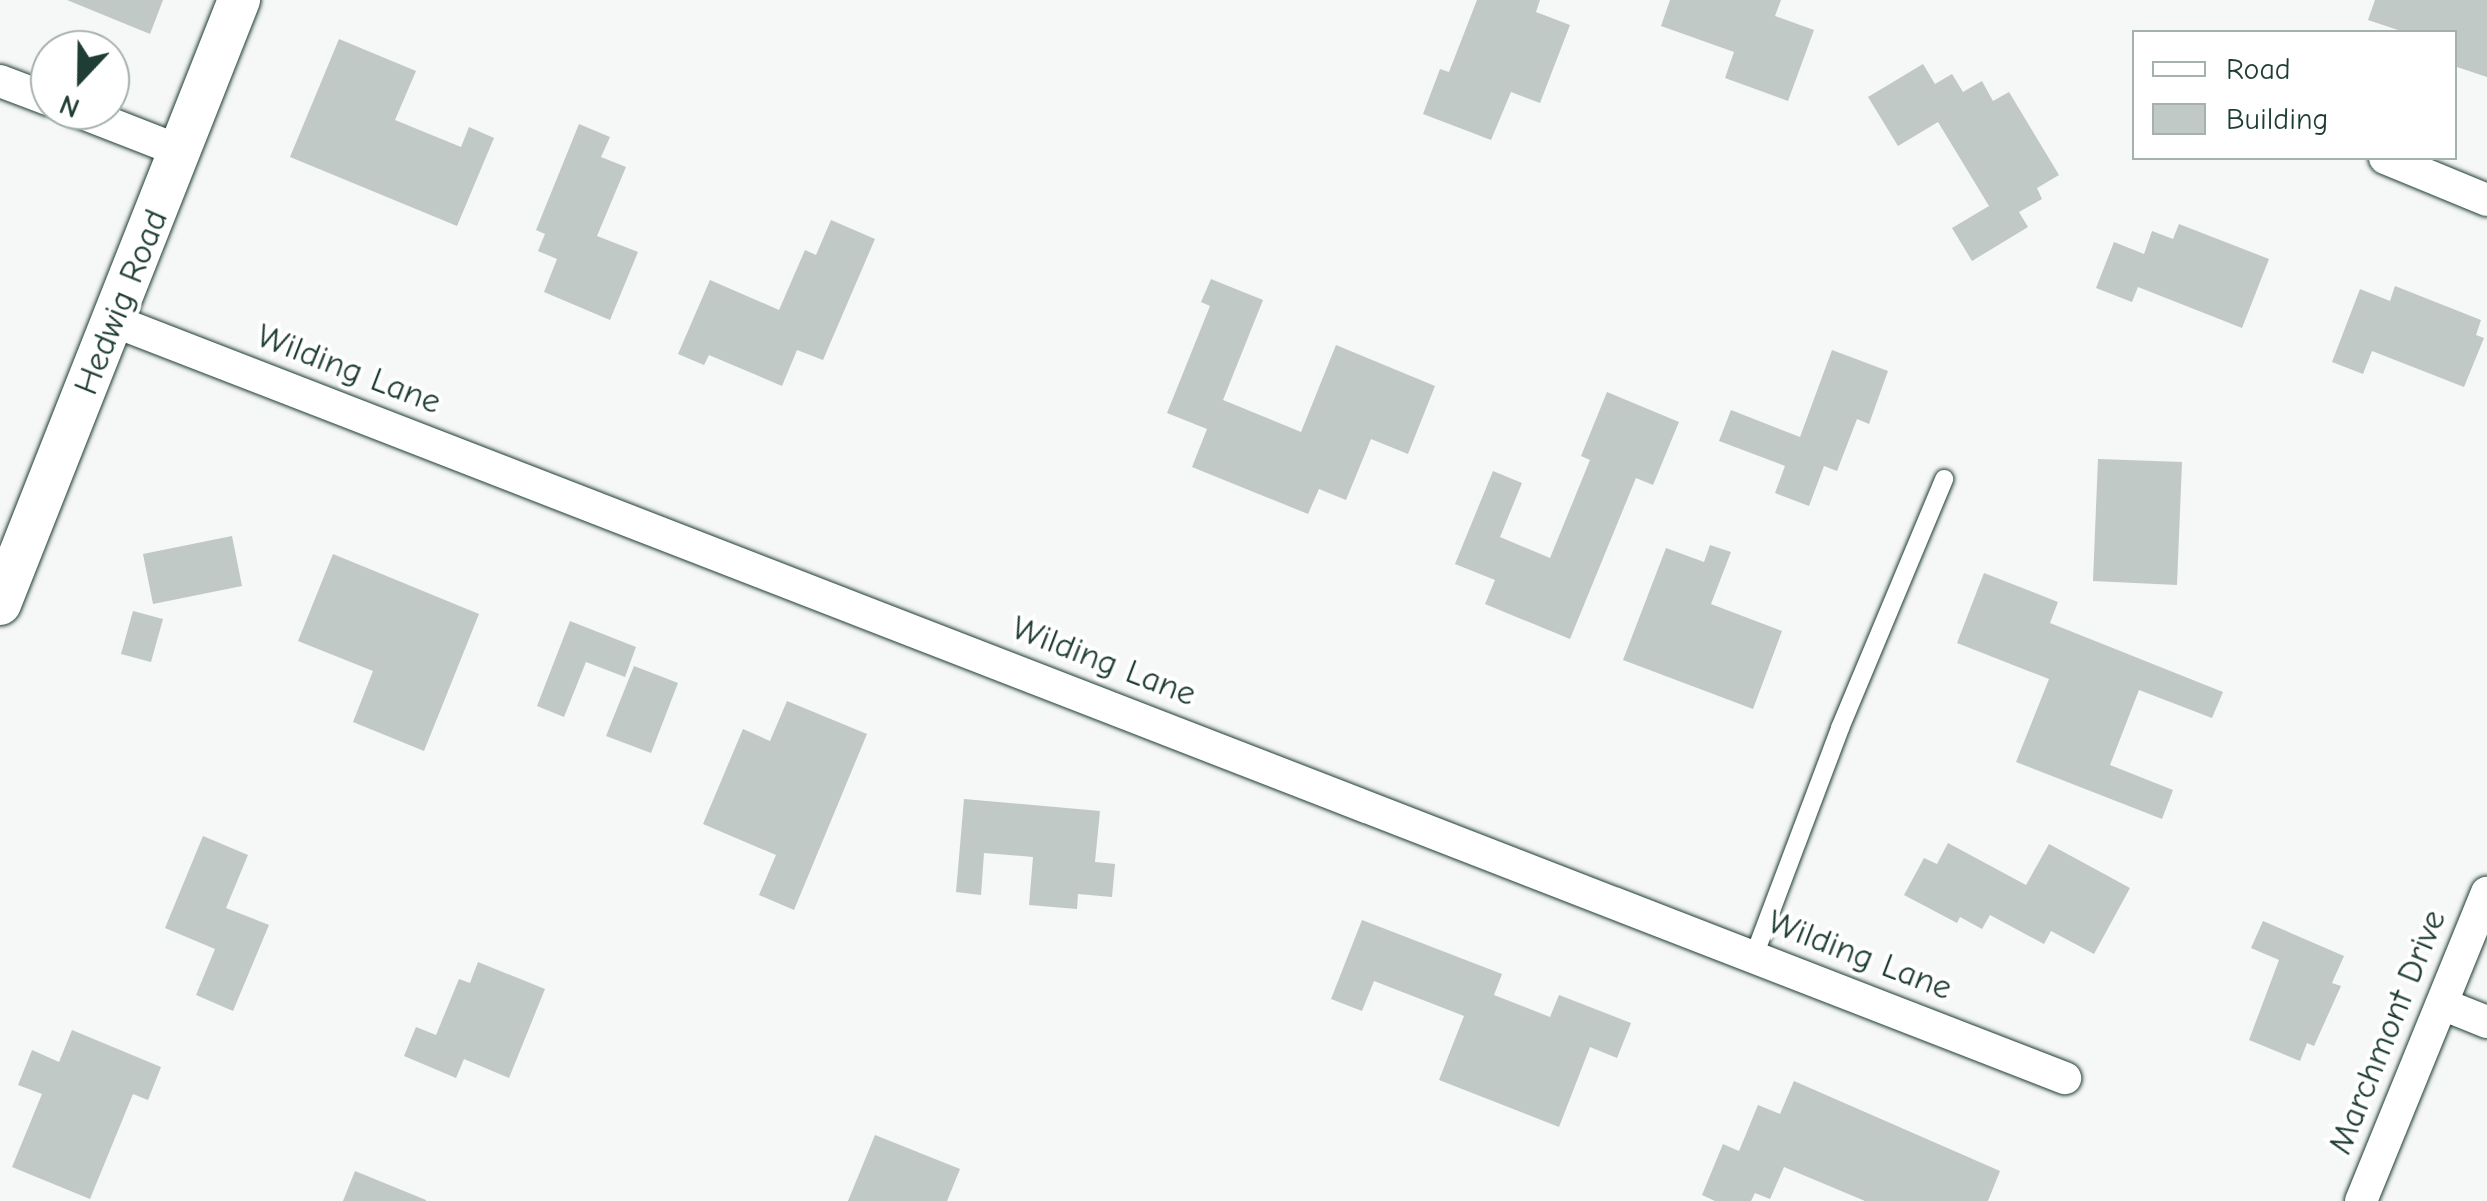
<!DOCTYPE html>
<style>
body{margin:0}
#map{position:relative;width:2487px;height:1201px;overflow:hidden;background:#f6f7f7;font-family:"Comic Neue",sans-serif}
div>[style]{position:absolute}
.building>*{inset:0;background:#c0c9c6}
.roads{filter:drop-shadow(0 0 2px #1f3d34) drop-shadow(0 0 2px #1f3d34)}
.service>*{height:18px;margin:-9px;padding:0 9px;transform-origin:9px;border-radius:9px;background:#fff}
.minor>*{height:32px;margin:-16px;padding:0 16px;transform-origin:16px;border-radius:16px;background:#fff}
.tertiary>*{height:42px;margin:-21px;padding:0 21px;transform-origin:21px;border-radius:21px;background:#fff}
span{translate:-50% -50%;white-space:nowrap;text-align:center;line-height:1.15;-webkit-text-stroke:8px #fff;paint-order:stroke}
.street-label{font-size:35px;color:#1f3d34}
.legend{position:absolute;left:2132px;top:30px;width:325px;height:130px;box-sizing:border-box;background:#fff;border:2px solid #a5b1ae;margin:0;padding:12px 18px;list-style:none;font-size:30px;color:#1f3d34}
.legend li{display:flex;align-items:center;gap:20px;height:50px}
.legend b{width:50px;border:2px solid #a5b1ae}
.north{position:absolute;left:30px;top:30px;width:100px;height:100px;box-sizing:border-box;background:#fff;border:2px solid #a5b1ae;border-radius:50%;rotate:202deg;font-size:28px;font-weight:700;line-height:40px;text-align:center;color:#1f3d34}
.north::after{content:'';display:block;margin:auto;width:35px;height:45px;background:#1f3d34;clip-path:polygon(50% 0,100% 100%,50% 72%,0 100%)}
</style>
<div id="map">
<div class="building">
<div style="clip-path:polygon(67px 0,163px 0,150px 34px)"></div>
<div style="clip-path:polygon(1477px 0,1540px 0,1536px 12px,1570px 25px,1540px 103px,1511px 92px,1491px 140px,1423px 114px,1440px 69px,1449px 72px)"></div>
<div style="clip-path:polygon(1670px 0,1781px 0,1775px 16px,1814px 30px,1788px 101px,1725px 78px,1734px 52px,1661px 26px)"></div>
<div style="clip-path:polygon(2375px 0,2487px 0,2487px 77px,2454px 66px,2454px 32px,2404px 32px,2368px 20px)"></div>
<div style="clip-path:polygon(339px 39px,416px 71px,395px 120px,461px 147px,469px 127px,494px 138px,457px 226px,290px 157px)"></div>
<div style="clip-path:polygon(1923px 64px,1935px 84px,1952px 74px,1963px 92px,1982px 81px,1993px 101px,2009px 92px,2059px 175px,2037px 188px,2042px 199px,2019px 212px,2028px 227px,1972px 261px,1952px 228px,1989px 206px,1938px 122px,1898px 146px,1868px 97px)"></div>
<div style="clip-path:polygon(579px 124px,610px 137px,601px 157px,626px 167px,597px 236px,638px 252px,610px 320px,544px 292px,557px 259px,538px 251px,545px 234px,536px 230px)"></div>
<div style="clip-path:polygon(831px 220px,875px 239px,823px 360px,797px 350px,782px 386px,709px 355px,704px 365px,678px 354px,710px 280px,779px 310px,805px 250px,816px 255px)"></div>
<div style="clip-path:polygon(2179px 224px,2269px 259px,2242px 328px,2138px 287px,2132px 302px,2096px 288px,2114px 242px,2144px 254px,2152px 231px,2173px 239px)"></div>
<div style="clip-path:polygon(1211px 279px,1263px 300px,1223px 400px,1301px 432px,1336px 345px,1435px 386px,1408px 454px,1371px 439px,1346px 500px,1319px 489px,1308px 514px,1192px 467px,1207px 429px,1167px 413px,1210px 306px,1201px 302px)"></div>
<div style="clip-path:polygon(2395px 286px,2481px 320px,2476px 335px,2484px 338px,2464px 387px,2372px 351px,2363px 374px,2332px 362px,2360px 289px,2390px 301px)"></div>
<div style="clip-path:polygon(1832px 350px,1888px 371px,1869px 424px,1857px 419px,1837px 471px,1824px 466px,1809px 506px,1775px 493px,1785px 466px,1719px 441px,1731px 410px,1800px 437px)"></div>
<div style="clip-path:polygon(1607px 392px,1679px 422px,1653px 485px,1636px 478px,1570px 639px,1485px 604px,1495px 580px,1455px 564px,1493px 471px,1522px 483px,1500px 537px,1550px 558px,1590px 460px,1581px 456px)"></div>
<div style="clip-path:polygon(2098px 459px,2182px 462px,2177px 585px,2093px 581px)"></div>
<div style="clip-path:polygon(232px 536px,242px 586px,153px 604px,143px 554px)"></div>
<div style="clip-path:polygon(1710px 545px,1731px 552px,1711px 604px,1782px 631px,1753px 709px,1623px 660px,1666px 548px,1704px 562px)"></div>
<div style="clip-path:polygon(333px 554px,479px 614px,424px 751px,353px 722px,373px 671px,298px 641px)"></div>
<div style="clip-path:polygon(1984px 573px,2058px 602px,2050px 623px,2223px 692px,2212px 718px,2139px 690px,2110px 765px,2173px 790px,2162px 819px,2016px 762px,2049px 679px,1957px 643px)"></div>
<div style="clip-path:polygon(133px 611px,163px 619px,151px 662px,121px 654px)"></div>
<div style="clip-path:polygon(570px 621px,636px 647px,625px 677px,586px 662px,564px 717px,537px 706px)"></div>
<div style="clip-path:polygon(634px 666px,678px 683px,651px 753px,606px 736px)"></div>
<div style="clip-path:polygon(787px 701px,867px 734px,794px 910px,759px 895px,776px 855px,703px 824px,743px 729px,770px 741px)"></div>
<div style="clip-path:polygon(964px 799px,1100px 811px,1095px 862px,1115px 864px,1112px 897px,1078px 894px,1077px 909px,1029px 905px,1033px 857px,984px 853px,981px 895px,956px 892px)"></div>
<div style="clip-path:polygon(203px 836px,248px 855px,226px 908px,269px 925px,233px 1011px,196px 995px,215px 949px,165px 928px)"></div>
<div style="clip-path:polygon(1948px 843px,2026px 885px,2049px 844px,2130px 888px,2094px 954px,2051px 931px,2044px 944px,1990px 915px,1982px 929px,1960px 917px,1957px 923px,1904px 895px,1924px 858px,1937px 864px)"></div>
<div style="clip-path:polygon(1362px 920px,1502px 974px,1494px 995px,1550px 1017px,1559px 995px,1631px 1023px,1617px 1058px,1590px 1047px,1559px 1127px,1439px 1080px,1464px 1016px,1374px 981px,1362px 1011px,1331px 999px)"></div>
<div style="clip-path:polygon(2263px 921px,2344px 956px,2332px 983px,2341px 986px,2314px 1046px,2307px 1043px,2300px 1061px,2249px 1040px,2279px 960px,2251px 948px)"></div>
<div style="clip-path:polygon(478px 962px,545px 989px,509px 1078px,464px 1059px,456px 1078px,404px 1056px,416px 1027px,436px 1035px,459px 979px,470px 983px)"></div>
<div style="clip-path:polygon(72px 1030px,161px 1067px,148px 1100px,133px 1094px,90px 1199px,12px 1167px,42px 1094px,18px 1085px,32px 1050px,59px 1062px)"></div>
<div style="clip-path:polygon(1794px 1081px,2000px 1171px,1988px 1201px,1865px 1201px,1784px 1167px,1770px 1199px,1755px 1193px,1751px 1201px,1715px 1201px,1702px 1195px,1723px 1144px,1739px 1151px,1758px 1105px,1780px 1114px)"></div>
<div style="clip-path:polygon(875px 1135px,960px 1169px,947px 1201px,848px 1201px)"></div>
<div style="clip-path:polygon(355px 1171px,426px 1200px,426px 1201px,343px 1201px)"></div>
</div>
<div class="roads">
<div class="service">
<div style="left:1754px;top:956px;width:244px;rotate:-69.3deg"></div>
<div style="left:1840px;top:728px;width:270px;rotate:-67.3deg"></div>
</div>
<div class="minor">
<div style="left:0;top:81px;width:53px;rotate:20.8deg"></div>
<div style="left:75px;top:110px;width:113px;rotate:21.3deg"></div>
<div style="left:2385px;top:158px;width:110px;rotate:22.4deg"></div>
<div style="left:114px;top:321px;width:2093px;rotate:21.21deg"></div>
<div style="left:2442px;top:1004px;width:48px;rotate:21.8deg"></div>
<div style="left:2361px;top:1201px;width:333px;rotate:-67.8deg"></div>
</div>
<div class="tertiary">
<div style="left:0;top:604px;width:650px;rotate:-68.41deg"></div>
</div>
</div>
<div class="street-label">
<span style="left:121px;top:302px;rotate:-68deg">Hedwig Road</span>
<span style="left:349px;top:369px;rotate:21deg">Wilding Lane</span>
<span style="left:1104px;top:661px;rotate:21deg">Wilding Lane</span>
<span style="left:1860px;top:955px;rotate:21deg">Wilding Lane</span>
<span style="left:2387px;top:1032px;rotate:-68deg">Marchmont Drive</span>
</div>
<ul class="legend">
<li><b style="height:12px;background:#fff"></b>Road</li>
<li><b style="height:28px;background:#c0c9c6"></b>Building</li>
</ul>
<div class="north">N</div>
</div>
